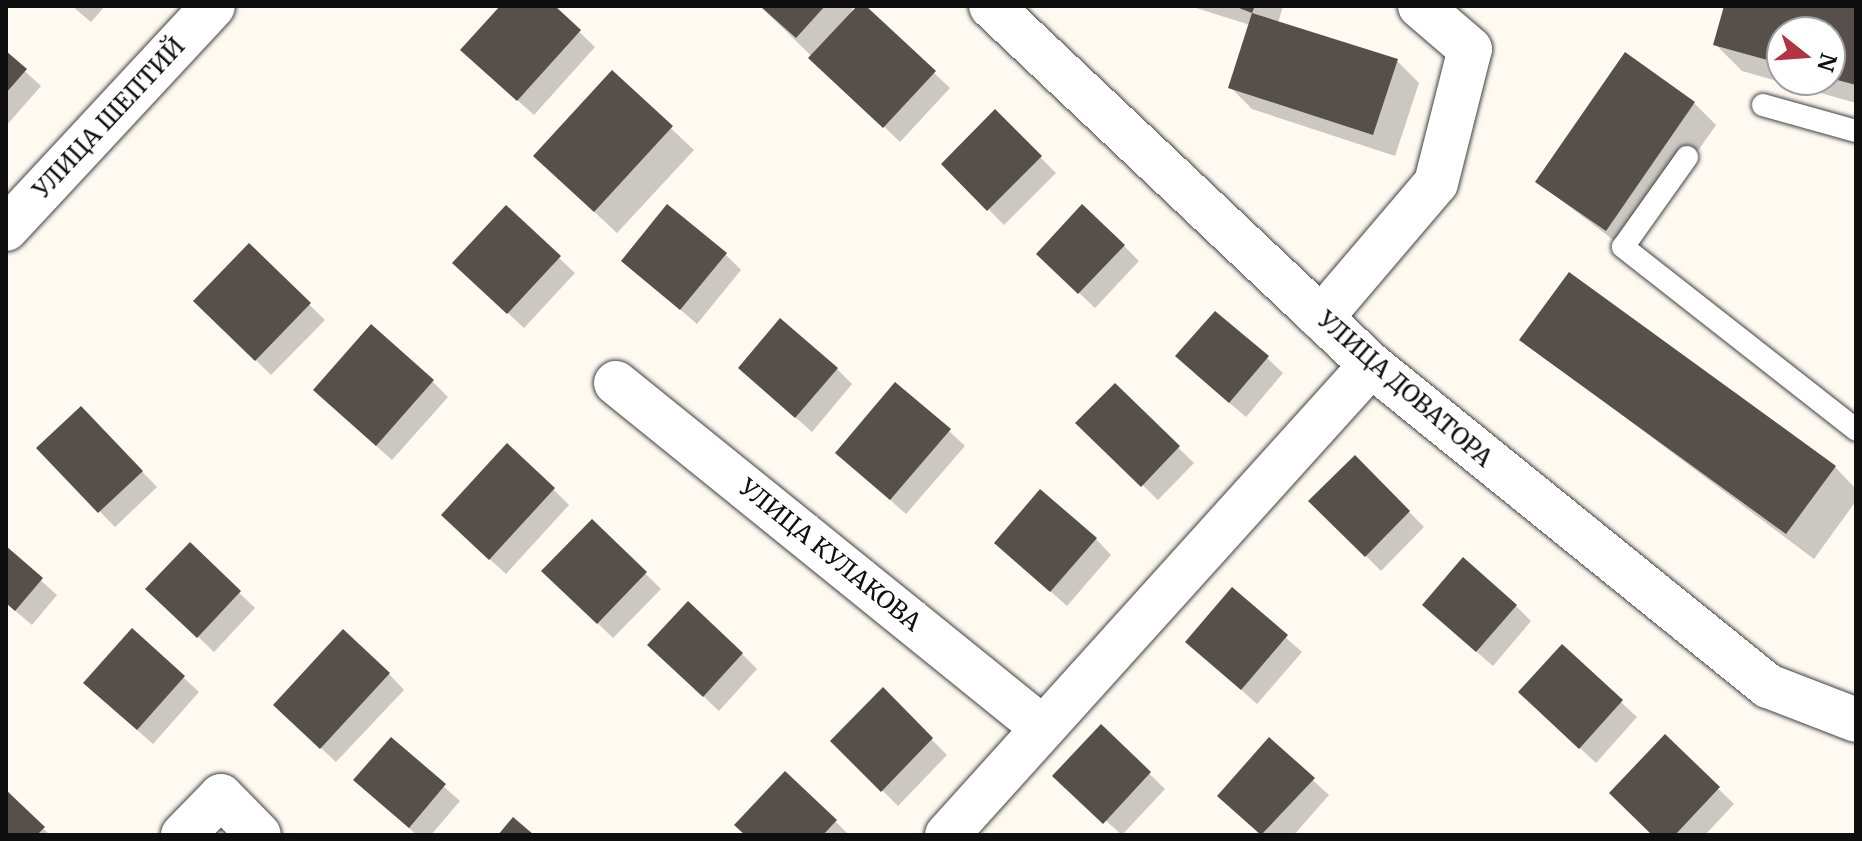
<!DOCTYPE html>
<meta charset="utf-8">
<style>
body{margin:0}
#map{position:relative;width:1862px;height:841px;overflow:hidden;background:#fefaf2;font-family:Merriweather,serif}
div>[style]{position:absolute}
.shadow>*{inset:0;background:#0003}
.building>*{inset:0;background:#564f4c}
.roads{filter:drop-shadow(0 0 2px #424242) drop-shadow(0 0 2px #424242)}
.lane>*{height:22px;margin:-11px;padding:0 11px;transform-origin:11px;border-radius:11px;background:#fff}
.street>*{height:44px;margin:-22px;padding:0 22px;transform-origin:22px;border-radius:22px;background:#fff}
span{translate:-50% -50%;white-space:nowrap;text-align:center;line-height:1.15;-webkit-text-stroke:8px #fff;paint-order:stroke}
.street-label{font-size:24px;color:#0f0f0f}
.frame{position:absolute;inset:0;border:8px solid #0f0f0f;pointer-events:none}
.north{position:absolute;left:1766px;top:16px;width:80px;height:80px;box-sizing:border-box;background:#fff;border:2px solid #9f9f9f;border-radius:50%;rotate:107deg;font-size:22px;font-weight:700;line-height:32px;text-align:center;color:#0f0f0f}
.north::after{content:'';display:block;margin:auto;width:28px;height:36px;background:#b13443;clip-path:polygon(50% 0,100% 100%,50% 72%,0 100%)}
</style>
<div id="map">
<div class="shadow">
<div style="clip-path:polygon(72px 6px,105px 6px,91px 22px)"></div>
<div style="clip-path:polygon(502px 6px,552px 6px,595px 47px,534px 115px,478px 65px)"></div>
<div style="clip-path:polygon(760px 6px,854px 6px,849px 17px,863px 6px,950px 88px,900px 142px)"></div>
<div style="clip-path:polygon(1190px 6px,1283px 6px,1278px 23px,1397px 61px,1419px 83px,1395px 156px,1252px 109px,1230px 87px,1250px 25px)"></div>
<div style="clip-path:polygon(evenodd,1726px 6px,1856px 6px,1856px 103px,1742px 71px,1716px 45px,1726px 6px,1782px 32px,1830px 32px,1830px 80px,1782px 80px,1782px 32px)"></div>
<div style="clip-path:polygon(6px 54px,41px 86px,6px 126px)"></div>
<div style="clip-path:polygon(612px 73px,694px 150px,617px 233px,558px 178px)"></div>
<div style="clip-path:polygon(1694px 103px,1716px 125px,1628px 251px,1537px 182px)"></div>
<div style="clip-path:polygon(995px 112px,1056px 173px,1004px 225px,944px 164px)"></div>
<div style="clip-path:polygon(506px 208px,575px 273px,524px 328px,471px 279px)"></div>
<div style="clip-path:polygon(249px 246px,325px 320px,271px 375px,196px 301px)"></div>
<div style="clip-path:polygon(1124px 246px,1139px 261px,1095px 308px,1054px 269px)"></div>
<div style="clip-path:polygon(725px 254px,741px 270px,697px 324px,624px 261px)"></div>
<div style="clip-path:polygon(1522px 340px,1835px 467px,1856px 489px,1856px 501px,1814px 559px)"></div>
<div style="clip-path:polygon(1267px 358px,1283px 373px,1246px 417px,1193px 372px)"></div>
<div style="clip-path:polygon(740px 368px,837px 369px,852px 384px,812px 432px)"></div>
<div style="clip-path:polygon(433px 382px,448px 397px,392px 460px,331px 405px)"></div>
<div style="clip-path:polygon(1115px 386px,1194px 463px,1158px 500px,1078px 423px)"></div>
<div style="clip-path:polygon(96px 424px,157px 487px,115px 527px,38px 448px)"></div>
<div style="clip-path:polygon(949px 431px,965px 446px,906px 514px,837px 453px)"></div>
<div style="clip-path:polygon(1355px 457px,1424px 527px,1381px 571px,1311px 501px)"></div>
<div style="clip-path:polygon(553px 489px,569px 505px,506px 574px,459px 531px)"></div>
<div style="clip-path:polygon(592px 521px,661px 589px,613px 638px,544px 571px)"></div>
<div style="clip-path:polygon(1096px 539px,1111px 555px,1067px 606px,996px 543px)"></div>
<div style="clip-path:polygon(190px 545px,255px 608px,214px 652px,164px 604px)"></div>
<div style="clip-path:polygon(6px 549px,57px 595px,32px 625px,6px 603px)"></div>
<div style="clip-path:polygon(1232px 590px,1302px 652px,1257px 704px,1188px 642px)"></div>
<div style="clip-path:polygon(1516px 606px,1531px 621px,1493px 666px,1441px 621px)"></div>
<div style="clip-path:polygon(1562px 647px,1637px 717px,1596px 763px,1536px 707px)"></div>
<div style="clip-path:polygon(742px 654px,757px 669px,719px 711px,665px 660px)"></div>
<div style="clip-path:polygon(389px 674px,404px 690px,336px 762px,291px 720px)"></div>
<div style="clip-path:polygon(183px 677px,199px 692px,153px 744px,101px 698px)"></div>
<div style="clip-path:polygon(883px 690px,947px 755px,898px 806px,833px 741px)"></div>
<div style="clip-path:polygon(1101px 727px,1165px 789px,1122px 835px,1055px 775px)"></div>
<div style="clip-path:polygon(1665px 737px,1734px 804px,1705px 835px,1654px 835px)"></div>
<div style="clip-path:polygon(391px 740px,460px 801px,431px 835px,417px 835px,372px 796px)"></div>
<div style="clip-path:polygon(1269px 740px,1329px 795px,1294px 835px,1262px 835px,1236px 811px)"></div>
<div style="clip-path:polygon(785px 774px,836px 822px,849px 835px,747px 835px)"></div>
<div style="clip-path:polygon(6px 793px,50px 835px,6px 835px)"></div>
</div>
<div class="building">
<div style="clip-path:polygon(500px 6px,555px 6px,581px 30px,517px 101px,460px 50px)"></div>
<div style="clip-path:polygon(760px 6px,825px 6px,796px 38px)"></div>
<div style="clip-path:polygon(857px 6px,866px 6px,936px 71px,883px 128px,808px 58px)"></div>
<div style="clip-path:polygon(1234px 6px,1255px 6px,1252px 13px)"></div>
<div style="clip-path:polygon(1724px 6px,1856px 6px,1856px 85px,1830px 78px,1830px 32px,1782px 32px,1782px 64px,1713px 45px)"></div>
<div style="clip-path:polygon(1252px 13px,1398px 59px,1373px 135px,1228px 88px)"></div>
<div style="clip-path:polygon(6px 51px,27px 69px,6px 93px)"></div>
<div style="clip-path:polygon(1625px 52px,1695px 102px,1606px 231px,1535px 182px)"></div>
<div style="clip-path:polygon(612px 70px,673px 126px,594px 212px,533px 156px)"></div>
<div style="clip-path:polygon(995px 109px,1042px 156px,987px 211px,941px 164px)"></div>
<div style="clip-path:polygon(667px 204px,727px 253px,680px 310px,621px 261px)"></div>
<div style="clip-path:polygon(1082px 204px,1125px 245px,1078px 294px,1036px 254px)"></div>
<div style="clip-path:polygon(506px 205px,561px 256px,507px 314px,452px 263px)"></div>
<div style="clip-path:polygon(249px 243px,311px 303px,255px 361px,193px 301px)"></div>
<div style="clip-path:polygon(1569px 272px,1836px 466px,1786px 534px,1519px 340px)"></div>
<div style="clip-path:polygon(1215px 311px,1269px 356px,1229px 403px,1175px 356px)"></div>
<div style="clip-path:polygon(780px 318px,838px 368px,795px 418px,738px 368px)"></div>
<div style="clip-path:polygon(371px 324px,434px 380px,376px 446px,313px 390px)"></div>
<div style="clip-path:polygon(895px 382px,951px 429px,890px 500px,835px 453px)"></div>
<div style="clip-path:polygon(1115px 383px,1180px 446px,1141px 487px,1075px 423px)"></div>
<div style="clip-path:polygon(81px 406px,143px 471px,98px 513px,36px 448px)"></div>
<div style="clip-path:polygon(507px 443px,555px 488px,489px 560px,441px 515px)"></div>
<div style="clip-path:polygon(1355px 455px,1410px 511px,1365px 557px,1308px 501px)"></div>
<div style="clip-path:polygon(1040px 489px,1097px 538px,1050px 592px,994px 543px)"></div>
<div style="clip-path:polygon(592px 519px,647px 572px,597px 624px,541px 571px)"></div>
<div style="clip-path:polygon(190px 542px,241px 591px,197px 638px,145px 589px)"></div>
<div style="clip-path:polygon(6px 546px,43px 578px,15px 611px,6px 603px)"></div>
<div style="clip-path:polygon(1463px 557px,1517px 605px,1476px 652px,1422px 605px)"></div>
<div style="clip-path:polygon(1232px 587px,1288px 635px,1241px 690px,1185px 642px)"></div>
<div style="clip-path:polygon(688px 601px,743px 653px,703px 697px,647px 645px)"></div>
<div style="clip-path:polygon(132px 628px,185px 676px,137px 730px,83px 683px)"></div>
<div style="clip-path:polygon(343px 629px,390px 673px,320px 749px,273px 705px)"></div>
<div style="clip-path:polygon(1562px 644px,1623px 700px,1579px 749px,1518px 692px)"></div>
<div style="clip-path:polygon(883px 687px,933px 738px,881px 792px,830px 741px)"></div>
<div style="clip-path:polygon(1101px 724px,1151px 772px,1103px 824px,1052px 776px)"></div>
<div style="clip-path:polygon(1665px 734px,1720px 787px,1675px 835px,1652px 835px,1609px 793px)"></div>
<div style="clip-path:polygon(391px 737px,446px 784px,409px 828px,353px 780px)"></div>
<div style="clip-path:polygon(1269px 737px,1315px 778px,1261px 835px,1217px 796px)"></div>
<div style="clip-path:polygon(785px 771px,837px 820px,823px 835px,745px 835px,734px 825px)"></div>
<div style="clip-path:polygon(6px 790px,45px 827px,37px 835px,6px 835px)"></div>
<div style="clip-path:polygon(513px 817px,534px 835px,498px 835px)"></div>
</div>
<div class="roads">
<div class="lane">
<div style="left:1763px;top:105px;width:97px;rotate:15.6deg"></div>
<div style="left:1687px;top:157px;width:110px;rotate:125.4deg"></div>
<div style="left:1623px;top:247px;width:296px;rotate:38.1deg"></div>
</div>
<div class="street">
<div style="left:991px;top:6px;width:523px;rotate:43.37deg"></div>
<div style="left:1371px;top:365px;width:511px;rotate:38.96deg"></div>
<div style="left:1768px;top:686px;width:94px;rotate:21.1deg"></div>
<div style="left:6px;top:229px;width:304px;rotate:-47.1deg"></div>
<div style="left:1321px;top:318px;width:177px;rotate:-49.6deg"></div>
<div style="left:1436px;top:183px;width:138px;rotate:-75.8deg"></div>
<div style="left:1470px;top:49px;width:66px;rotate:-139.3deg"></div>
<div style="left:616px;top:383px;width:549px;rotate:38.94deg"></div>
<div style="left:183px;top:835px;width:54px;rotate:-45.7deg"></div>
<div style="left:221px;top:796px;width:54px;rotate:45.7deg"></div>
<div style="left:947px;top:835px;width:633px;rotate:-47.95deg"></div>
</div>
</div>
<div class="street-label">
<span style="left:109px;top:118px;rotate:-47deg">УЛИЦА ШЕПТИЙ</span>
<span style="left:1405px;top:389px;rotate:41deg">УЛИЦА ДОВАТОРА</span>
<span style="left:830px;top:555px;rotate:39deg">УЛИЦА КУЛАКОВА</span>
</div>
<div class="frame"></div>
<div class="north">N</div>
</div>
